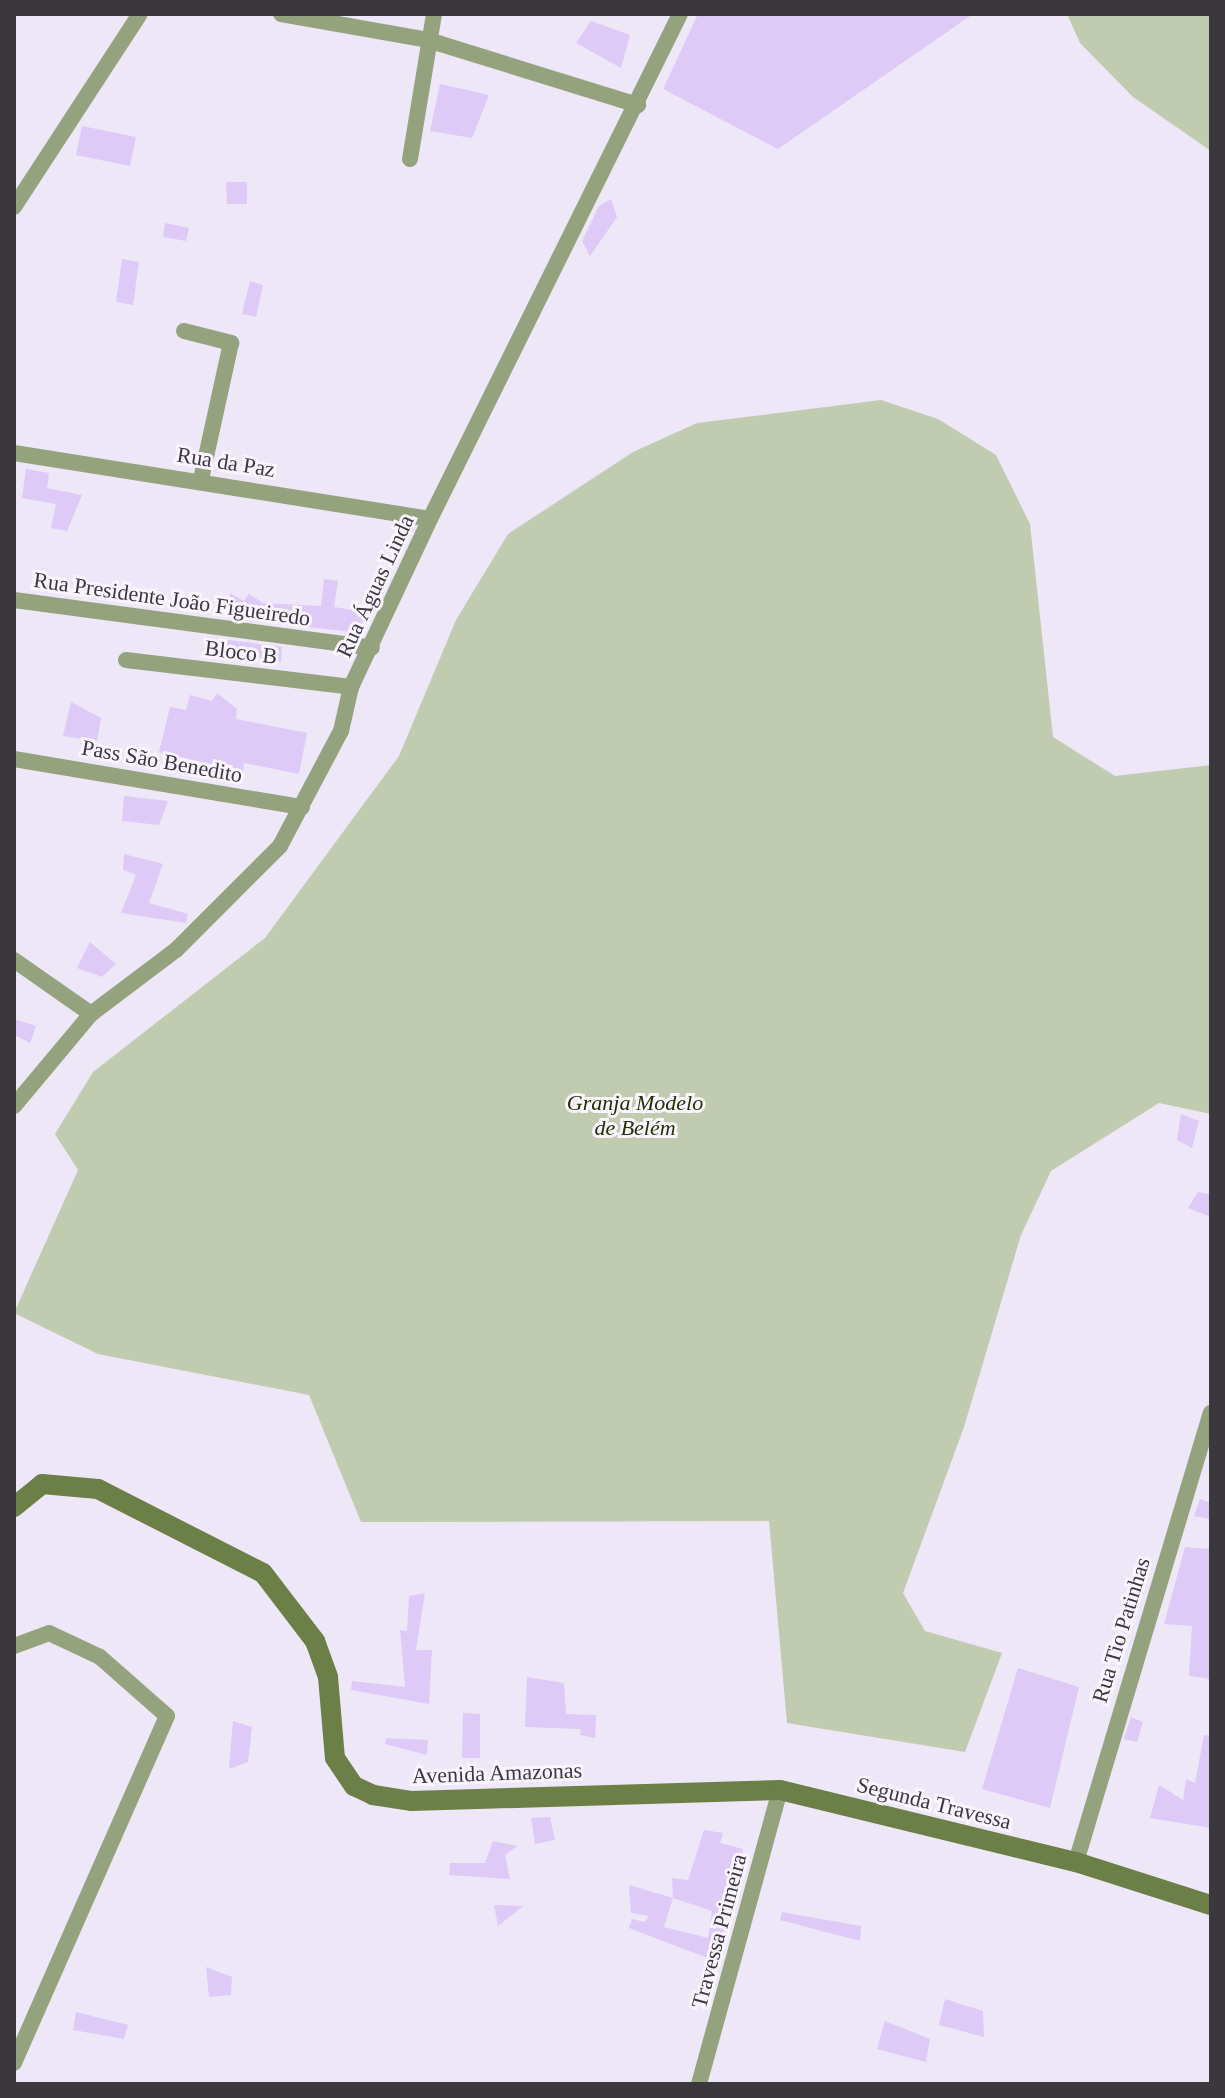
<!DOCTYPE html>
<meta charset="utf-8">
<style>
body{margin:0}
#map{position:relative;width:1225px;height:2098px;overflow:hidden;background:#eee7f7;font-family:Georgia,serif}
div>[style]{position:absolute}
.green>*{inset:0;background:#c0cbb0}
.building>*{inset:0;background:#decaf6}
.street>*{height:16px;margin:-8px;padding:0 8px;transform-origin:8px;border-radius:8px;background:#94a37d}
.secondary>*{height:20px;margin:-10px;padding:0 10px;transform-origin:10px;border-radius:10px;background:#6c7f47}
span{translate:-50% -50%;white-space:nowrap;text-align:center;line-height:1.15;-webkit-text-stroke:6px #faf5ff;paint-order:stroke}
.street-label{font-size:22px;color:#3a373d}
.park-label{font-size:22px;color:#223000;font-style:italic}
.frame{position:absolute;inset:0;border:16px solid #3a373d;pointer-events:none}
</style>
<div id="map">
<div class="green">
<div style="clip-path:polygon(1067px 14px,1211px 14px,1211px 151px,1133px 97px,1080px 43px)"></div>
<div style="clip-path:polygon(881px 400px,938px 419px,996px 455px,1030px 524px,1053px 737px,1115px 776px,1211px 765px,1211px 1114px,1159px 1103px,1051px 1171px,1021px 1235px,964px 1427px,903px 1593px,925px 1631px,1002px 1653px,965px 1752px,787px 1723px,769px 1521px,361px 1522px,309px 1395px,98px 1354px,14px 1313px,78px 1170px,55px 1134px,93px 1072px,265px 938px,399px 756px,456px 620px,508px 534px,633px 452px,697px 423px)"></div>
</div>
<div class="building">
<div style="clip-path:polygon(698px 14px,973px 14px,778px 149px,663px 89px)"></div>
<div style="clip-path:polygon(591px 21px,630px 35px,621px 68px,576px 43px)"></div>
<div style="clip-path:polygon(440px 84px,489px 95px,472px 138px,430px 131px)"></div>
<div style="clip-path:polygon(82px 126px,136px 137px,130px 166px,76px 155px)"></div>
<div style="clip-path:polygon(226px 182px,247px 182px,247px 204px,227px 204px)"></div>
<div style="clip-path:polygon(611px 199px,617px 217px,590px 256px,582px 241px,599px 206px)"></div>
<div style="clip-path:polygon(165px 223px,189px 228px,186px 241px,163px 237px)"></div>
<div style="clip-path:polygon(122px 259px,139px 262px,133px 305px,116px 302px)"></div>
<div style="clip-path:polygon(250px 281px,263px 285px,256px 317px,242px 314px)"></div>
<div style="clip-path:polygon(26px 469px,49px 473px,47px 488px,82px 495px,67px 531px,51px 528px,56px 504px,22px 498px)"></div>
<div style="clip-path:polygon(324px 579px,338px 581px,334px 607px,365px 612px,361px 633px,228px 618px,230px 593px,244px 601px,249px 594px,263px 603px,321px 606px)"></div>
<div style="clip-path:polygon(206px 637px,282px 647px,281px 662px,204px 651px)"></div>
<div style="clip-path:polygon(217px 693px,237px 709px,236px 719px,307px 733px,299px 774px,244px 763px,243px 772px,159px 752px,170px 707px,186px 710px,190px 695px,212px 701px)"></div>
<div style="clip-path:polygon(71px 702px,101px 718px,97px 741px,63px 736px)"></div>
<div style="clip-path:polygon(124px 796px,168px 801px,159px 825px,122px 821px)"></div>
<div style="clip-path:polygon(124px 854px,163px 864px,149px 903px,188px 914px,186px 923px,121px 913px,136px 875px,123px 870px)"></div>
<div style="clip-path:polygon(90px 942px,116px 964px,102px 977px,77px 968px)"></div>
<div style="clip-path:polygon(14px 1019px,36px 1026px,30px 1043px,14px 1035px)"></div>
<div style="clip-path:polygon(1181px 1114px,1199px 1121px,1192px 1148px,1177px 1140px)"></div>
<div style="clip-path:polygon(1198px 1192px,1211px 1194px,1211px 1217px,1188px 1208px)"></div>
<div style="clip-path:polygon(1200px 1499px,1211px 1503px,1211px 1519px,1194px 1516px)"></div>
<div style="clip-path:polygon(1185px 1547px,1211px 1549px,1211px 1679px,1189px 1676px,1192px 1626px,1164px 1624px)"></div>
<div style="clip-path:polygon(425px 1593px,416px 1650px,432px 1650px,429px 1704px,351px 1690px,352px 1681px,405px 1687px,400px 1630px,407px 1631px,409px 1596px)"></div>
<div style="clip-path:polygon(1018px 1668px,1079px 1687px,1050px 1808px,982px 1789px)"></div>
<div style="clip-path:polygon(527px 1677px,564px 1683px,566px 1714px,596px 1715px,595px 1738px,580px 1735px,581px 1729px,525px 1727px)"></div>
<div style="clip-path:polygon(463px 1713px,480px 1714px,480px 1758px,462px 1758px)"></div>
<div style="clip-path:polygon(1131px 1717px,1143px 1722px,1137px 1742px,1124px 1739px)"></div>
<div style="clip-path:polygon(233px 1721px,252px 1727px,248px 1762px,229px 1769px)"></div>
<div style="clip-path:polygon(1204px 1735px,1211px 1736px,1211px 1828px,1150px 1818px,1159px 1785px,1183px 1800px,1186px 1779px,1195px 1783px)"></div>
<div style="clip-path:polygon(386px 1738px,428px 1740px,427px 1755px,385px 1744px)"></div>
<div style="clip-path:polygon(550px 1817px,555px 1840px,535px 1844px,531px 1818px)"></div>
<div style="clip-path:polygon(evenodd,704px 1830px,723px 1833px,720px 1843px,743px 1849px,723px 1955px,713px 1960px,629px 1928px,632px 1919px,645px 1922px,649px 1916px,631px 1913px,629px 1885px,673px 1898px,672px 1878px,688px 1880px,704px 1830px,673px 1898px,712px 1911px,708px 1938px,664px 1927px,673px 1898px)"></div>
<div style="clip-path:polygon(493px 1841px,517px 1846px,505px 1855px,510px 1879px,449px 1875px,450px 1863px,485px 1863px)"></div>
<div style="clip-path:polygon(494px 1905px,523px 1906px,498px 1926px)"></div>
<div style="clip-path:polygon(782px 1912px,861px 1926px,860px 1941px,780px 1920px)"></div>
<div style="clip-path:polygon(206px 1967px,232px 1977px,231px 1995px,209px 1997px)"></div>
<div style="clip-path:polygon(945px 1999px,983px 2011px,984px 2037px,939px 2025px)"></div>
<div style="clip-path:polygon(76px 2012px,128px 2025px,124px 2039px,73px 2030px)"></div>
<div style="clip-path:polygon(885px 2021px,930px 2039px,926px 2062px,877px 2049px)"></div>
</div>
<div class="street">
<div style="left:281px;top:14px;width:149px;rotate:10deg"></div>
<div style="left:428px;top:40px;width:220px;rotate:17.2deg"></div>
<div style="left:410px;top:159px;width:147px;rotate:-80.6deg"></div>
<div style="left:14px;top:207px;width:230px;rotate:-56.9deg"></div>
<div style="left:184px;top:331px;width:49px;rotate:14.3deg"></div>
<div style="left:231px;top:343px;width:139px;rotate:102.4deg"></div>
<div style="left:14px;top:453px;width:421px;rotate:9deg"></div>
<div style="left:14px;top:600px;width:361px;rotate:7.6deg"></div>
<div style="left:126px;top:660px;width:227px;rotate:6.8deg"></div>
<div style="left:14px;top:759px;width:292px;rotate:9.5deg"></div>
<div style="left:14px;top:960px;width:94px;rotate:35deg"></div>
<div style="left:14px;top:1106px;width:120px;rotate:-50.1deg"></div>
<div style="left:91px;top:1014px;width:106px;rotate:-37deg"></div>
<div style="left:176px;top:950px;width:147px;rotate:-45deg"></div>
<div style="left:280px;top:846px;width:130px;rotate:-62.1deg"></div>
<div style="left:341px;top:731px;width:45px;rotate:-77.2deg"></div>
<div style="left:351px;top:687px;width:186px;rotate:-64.8deg"></div>
<div style="left:430px;top:519px;width:563px;rotate:-63.66deg"></div>
<div style="left:14px;top:1646px;width:37px;rotate:-20deg"></div>
<div style="left:49px;top:1633px;width:56px;rotate:25.2deg"></div>
<div style="left:100px;top:1657px;width:89px;rotate:41.4deg"></div>
<div style="left:167px;top:1716px;width:379px;rotate:113.8deg"></div>
<div style="left:1076px;top:1862px;width:469px;rotate:-73.3deg"></div>
<div style="left:699px;top:2084px;width:305px;rotate:-74.6deg"></div>
</div>
<div class="secondary">
<div style="left:14px;top:1507px;width:36px;rotate:-39deg"></div>
<div style="left:42px;top:1484px;width:56px;rotate:5.1deg"></div>
<div style="left:98px;top:1489px;width:185px;rotate:27deg"></div>
<div style="left:263px;top:1573px;width:86px;rotate:52.6deg"></div>
<div style="left:315px;top:1641px;width:38px;rotate:70deg"></div>
<div style="left:328px;top:1677px;width:81px;rotate:85.1deg"></div>
<div style="left:335px;top:1758px;width:34px;rotate:56deg"></div>
<div style="left:354px;top:1786px;width:21px;rotate:25deg"></div>
<div style="left:373px;top:1795px;width:38px;rotate:9deg"></div>
<div style="left:411px;top:1801px;width:369px;rotate:-1.7deg"></div>
<div style="left:780px;top:1790px;width:305px;rotate:13.7deg"></div>
<div style="left:1076px;top:1862px;width:142px;rotate:17.7deg"></div>
</div>
<div class="street-label">
<span style="left:226px;top:462px;rotate:9deg">Rua da Paz</span>
<span style="left:375px;top:586px;rotate:-65deg">Rua Águas Linda</span>
<span style="left:172px;top:599px;rotate:8deg">Rua Presidente João Figueiredo</span>
<span style="left:241px;top:652px;rotate:7deg">Bloco B</span>
<span style="left:162px;top:761px;rotate:10deg">Pass São Benedito</span>
<span style="left:1121px;top:1630px;rotate:-73deg">Rua Tio Patinhas</span>
<span style="left:497px;top:1773px;rotate:-2deg">Avenida Amazonas</span>
<span style="left:934px;top:1803px;rotate:14deg">Segunda Travessa</span>
<span style="left:719px;top:1931px;rotate:-75deg">Travessa Primeira</span>
</div>
<div class="park-label">
<span style="left:635px;top:1115px">Granja Modelo<br>de Belém</span>
</div>
<div class="frame"></div>
</div>
